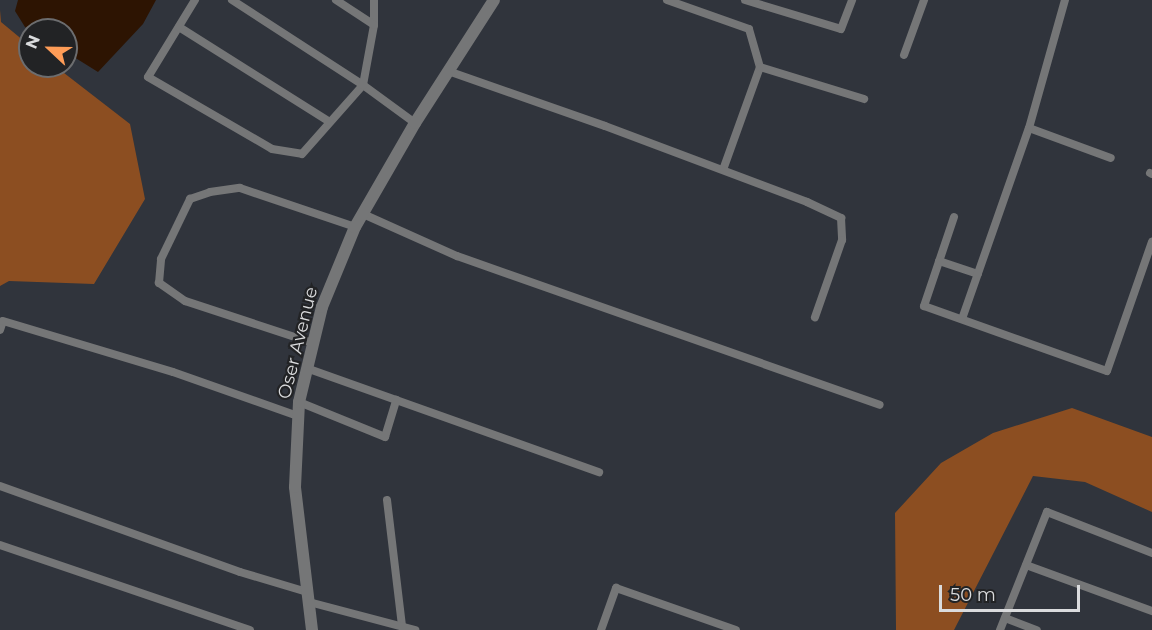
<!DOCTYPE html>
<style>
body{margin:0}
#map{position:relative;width:1152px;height:630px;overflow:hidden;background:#2b2d2f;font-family:Montserrat,sans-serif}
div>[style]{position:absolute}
.built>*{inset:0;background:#30343c}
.forest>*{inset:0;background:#8c4e21}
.water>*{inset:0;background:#2d1402}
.service>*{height:8px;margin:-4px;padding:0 4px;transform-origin:4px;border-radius:4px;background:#757677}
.tertiary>*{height:12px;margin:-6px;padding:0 6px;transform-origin:6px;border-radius:6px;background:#757677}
span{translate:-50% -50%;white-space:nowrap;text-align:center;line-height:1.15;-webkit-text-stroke:4.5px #222325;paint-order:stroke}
.street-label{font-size:18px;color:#dadbdd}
.north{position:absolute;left:18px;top:18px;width:60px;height:60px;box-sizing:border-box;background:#222325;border:2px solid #6c6d6f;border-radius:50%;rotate:292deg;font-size:16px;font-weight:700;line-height:24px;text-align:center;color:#dadbdd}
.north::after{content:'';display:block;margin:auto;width:21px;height:27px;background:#fe9c57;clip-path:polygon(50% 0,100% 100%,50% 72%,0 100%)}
.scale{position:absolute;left:939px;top:585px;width:141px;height:27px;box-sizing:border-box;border:3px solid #dadbdd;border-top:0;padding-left:8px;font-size:18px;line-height:21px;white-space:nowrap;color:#dadbdd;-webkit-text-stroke:4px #222325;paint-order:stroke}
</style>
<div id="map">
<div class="built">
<div style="clip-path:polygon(evenodd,0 0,1152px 0,1152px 630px,0 630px,0 0,30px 30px,66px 30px,66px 66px,30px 66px,30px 30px)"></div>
</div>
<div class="forest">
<div style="clip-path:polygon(0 10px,1px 22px,30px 46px,30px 66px,55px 66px,130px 124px,145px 199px,94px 284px,9px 281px,0 286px)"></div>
<div style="clip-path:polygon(1072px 408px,1152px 437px,1152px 512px,1085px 482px,1033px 476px,954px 630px,896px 630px,895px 513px,941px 463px,993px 433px)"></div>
</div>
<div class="water">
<div style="clip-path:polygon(18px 0,156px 0,143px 24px,98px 72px,66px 52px,66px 30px,30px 30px,25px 27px,15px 11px)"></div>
</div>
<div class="service">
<div style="left:195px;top:0;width:90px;rotate:121.4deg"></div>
<div style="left:148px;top:77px;width:143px;rotate:30.1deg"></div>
<div style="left:272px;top:149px;width:30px;rotate:9deg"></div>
<div style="left:302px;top:154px;width:92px;rotate:-48.5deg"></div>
<div style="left:363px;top:85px;width:64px;rotate:36.2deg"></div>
<div style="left:232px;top:0;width:156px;rotate:33deg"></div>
<div style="left:363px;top:85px;width:61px;rotate:-79.6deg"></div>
<div style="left:374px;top:25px;width:25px;rotate:-90deg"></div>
<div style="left:336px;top:0;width:45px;rotate:33.3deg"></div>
<div style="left:667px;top:0;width:87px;rotate:19.5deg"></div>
<div style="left:749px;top:29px;width:40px;rotate:74deg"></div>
<div style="left:760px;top:67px;width:109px;rotate:109.8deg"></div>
<div style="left:745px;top:0;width:100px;rotate:16.8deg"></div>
<div style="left:841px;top:29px;width:31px;rotate:-69deg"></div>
<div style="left:179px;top:27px;width:178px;rotate:32.2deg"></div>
<div style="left:904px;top:55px;width:59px;rotate:-70deg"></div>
<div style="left:760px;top:67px;width:109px;rotate:17.1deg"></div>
<div style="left:448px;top:71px;width:166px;rotate:19.3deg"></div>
<div style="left:605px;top:126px;width:216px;rotate:20.6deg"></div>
<div style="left:807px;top:202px;width:38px;rotate:25deg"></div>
<div style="left:841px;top:218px;width:22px;rotate:87deg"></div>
<div style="left:842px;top:240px;width:82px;rotate:109.3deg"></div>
<div style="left:1029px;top:128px;width:87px;rotate:20.1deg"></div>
<div style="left:1150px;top:173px;width:2px;rotate:27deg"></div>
<div style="left:363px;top:214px;width:103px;rotate:24.1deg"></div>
<div style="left:457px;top:256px;width:448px;rotate:19.4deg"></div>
<div style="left:954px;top:217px;width:94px;rotate:108.6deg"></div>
<div style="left:924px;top:306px;width:194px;rotate:19.6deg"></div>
<div style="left:1107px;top:371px;width:137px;rotate:-70.8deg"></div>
<div style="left:939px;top:261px;width:41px;rotate:18.4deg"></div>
<div style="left:962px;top:319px;width:202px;rotate:-70.7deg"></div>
<div style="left:1029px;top:128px;width:133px;rotate:-74.3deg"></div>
<div style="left:0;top:330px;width:9px;rotate:-72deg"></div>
<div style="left:3px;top:321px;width:177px;rotate:16.7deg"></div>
<div style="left:173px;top:372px;width:133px;rotate:19.4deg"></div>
<div style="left:313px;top:343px;width:135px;rotate:-161.8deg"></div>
<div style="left:185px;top:301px;width:32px;rotate:-145deg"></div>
<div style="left:159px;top:283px;width:24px;rotate:-85deg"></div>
<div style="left:161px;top:259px;width:67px;rotate:-64.2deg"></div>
<div style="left:190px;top:199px;width:21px;rotate:-19deg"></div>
<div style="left:210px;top:192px;width:30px;rotate:-8deg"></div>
<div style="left:240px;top:188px;width:121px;rotate:18.7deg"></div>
<div style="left:309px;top:369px;width:308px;rotate:19.6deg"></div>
<div style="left:299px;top:402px;width:93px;rotate:22.1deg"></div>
<div style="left:385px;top:437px;width:39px;rotate:-73deg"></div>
<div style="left:0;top:486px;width:255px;rotate:19.7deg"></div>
<div style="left:240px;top:572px;width:70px;rotate:16.6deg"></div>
<div style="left:387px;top:500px;width:127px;rotate:83.2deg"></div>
<div style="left:0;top:545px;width:264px;rotate:18.8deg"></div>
<div style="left:1026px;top:565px;width:134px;rotate:20.1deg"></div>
<div style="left:309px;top:602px;width:110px;rotate:14.8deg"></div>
<div style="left:1005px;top:618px;width:34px;rotate:21deg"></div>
<div style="left:601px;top:630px;width:45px;rotate:-70.3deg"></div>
<div style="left:616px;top:588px;width:127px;rotate:19.3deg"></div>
<div style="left:1000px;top:630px;width:127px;rotate:-68.3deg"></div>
<div style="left:1047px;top:512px;width:113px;rotate:21.3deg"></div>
</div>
<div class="tertiary">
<div style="left:312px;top:630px;width:144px;rotate:-96.8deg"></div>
<div style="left:295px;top:487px;width:85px;rotate:-87.3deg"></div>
<div style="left:299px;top:402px;width:98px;rotate:-76.4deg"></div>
<div style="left:322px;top:307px;width:87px;rotate:-67.6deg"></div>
<div style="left:355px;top:227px;width:120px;rotate:-60deg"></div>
<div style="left:415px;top:123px;width:146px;rotate:-57.3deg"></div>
</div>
<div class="street-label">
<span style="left:298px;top:343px;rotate:-76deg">Oser Avenue</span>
</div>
<div class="north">N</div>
<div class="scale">50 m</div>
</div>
